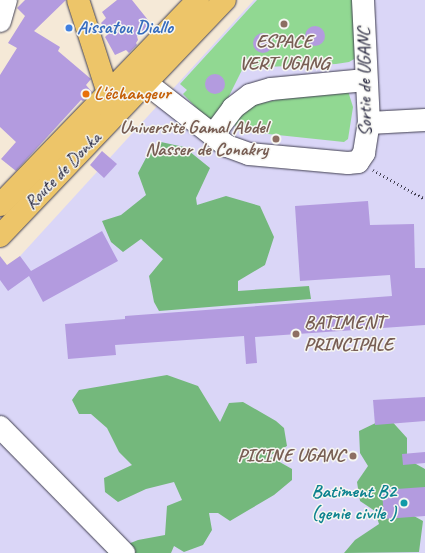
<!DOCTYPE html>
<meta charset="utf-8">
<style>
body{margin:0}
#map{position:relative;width:425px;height:553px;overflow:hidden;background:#f5e9d7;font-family:Caveat,sans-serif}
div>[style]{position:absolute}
.built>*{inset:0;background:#dad6f7}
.green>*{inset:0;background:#91d892}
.forest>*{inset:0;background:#74b87c}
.building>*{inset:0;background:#b39bdf}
.round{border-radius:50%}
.path>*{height:2.5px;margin-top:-1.25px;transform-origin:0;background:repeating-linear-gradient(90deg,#424052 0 1px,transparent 0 4px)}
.roads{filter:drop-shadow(0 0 1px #424052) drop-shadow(0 0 1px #424052)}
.minor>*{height:22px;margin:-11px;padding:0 11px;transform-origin:11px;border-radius:11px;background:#fff}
.major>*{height:22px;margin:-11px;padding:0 11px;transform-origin:11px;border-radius:11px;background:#edc569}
.dots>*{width:11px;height:11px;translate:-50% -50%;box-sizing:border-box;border:2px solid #f6f6f2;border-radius:50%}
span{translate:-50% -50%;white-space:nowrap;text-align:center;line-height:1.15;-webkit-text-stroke:3px #f6f6f2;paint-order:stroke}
.shop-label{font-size:19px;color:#366cbe;font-weight:700}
.left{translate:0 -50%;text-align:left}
.education-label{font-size:19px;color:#785e54;font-weight:700}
.right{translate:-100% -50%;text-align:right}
.street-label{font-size:19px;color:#22223b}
.food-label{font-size:19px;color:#c56008;font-weight:700}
.culture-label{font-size:19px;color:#0d838f;font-weight:700}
</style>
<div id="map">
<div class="built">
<div style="clip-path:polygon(254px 0,425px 0,425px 553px,0 553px,0 278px)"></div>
</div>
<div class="green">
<div style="clip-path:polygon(257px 0,360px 0,356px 58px,349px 62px,336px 64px,243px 68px,221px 112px,211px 123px,183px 94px,187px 90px,180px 84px)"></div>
<div style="clip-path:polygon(339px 87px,348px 91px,353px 107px,348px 139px,344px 142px,239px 131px,234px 124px,242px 107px)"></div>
</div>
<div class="forest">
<div style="clip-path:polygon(161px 142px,184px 147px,210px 168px,196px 198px,197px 205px,226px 196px,260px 206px,274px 237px,265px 265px,238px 281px,238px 291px,309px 286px,311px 299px,159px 311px,154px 302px,149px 276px,163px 259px,141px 239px,123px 252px,111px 242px,102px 221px,121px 215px,146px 195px,138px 173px,147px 156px)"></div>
<div style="clip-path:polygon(167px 375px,198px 386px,220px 422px,229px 403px,243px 402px,276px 421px,284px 428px,287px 446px,269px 456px,292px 469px,292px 480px,274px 495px,230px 521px,218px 513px,209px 513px,212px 530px,203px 545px,184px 552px,174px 546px,171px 553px,106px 553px,138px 540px,165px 535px,167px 506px,182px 500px,174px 482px,146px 489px,118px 502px,105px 492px,104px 478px,132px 465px,119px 452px,107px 428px,91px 414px,79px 414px,72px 400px,79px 390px)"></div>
<div style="clip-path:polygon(388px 417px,407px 438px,407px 459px,425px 469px,425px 497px,392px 504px,423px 521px,419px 552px,344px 553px,355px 540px,379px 524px,375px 511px,360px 501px,357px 482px,368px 466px,360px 453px,359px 431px)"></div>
</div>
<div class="building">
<div style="clip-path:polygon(25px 0,66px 0,34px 31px,60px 47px,58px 51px,91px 79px,86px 85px,92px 92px,83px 101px,81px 100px,16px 171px,1px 159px,16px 142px,0 127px,0 75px,17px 48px,8px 43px,25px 16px,17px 8px)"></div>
<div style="clip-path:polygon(117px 0,132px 0,152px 25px,137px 36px,138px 40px,136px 43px,137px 45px,129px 53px,126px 50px,115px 55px,105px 37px,108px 34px,101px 23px,106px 18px,102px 12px)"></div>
<div class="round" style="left:305px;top:26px;width:20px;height:20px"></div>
<div class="round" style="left:253px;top:33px;width:20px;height:20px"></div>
<div class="round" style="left:205px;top:74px;width:20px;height:20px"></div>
<div style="clip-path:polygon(102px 151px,117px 164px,104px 178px,90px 165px)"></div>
<div style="clip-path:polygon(368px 201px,370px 225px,414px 224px,415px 268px,425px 268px,425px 325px,255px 337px,257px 363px,246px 364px,244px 336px,115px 345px,116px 355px,68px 359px,65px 324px,125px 319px,125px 316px,392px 296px,390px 275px,300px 281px,295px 206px)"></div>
<div style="clip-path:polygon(102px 231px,118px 261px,43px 302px,29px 276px,8px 291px,0 280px,0 256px,7px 265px,20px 256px,31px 271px)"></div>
<div style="clip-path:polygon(425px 397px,425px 421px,375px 425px,373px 400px)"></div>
<div style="clip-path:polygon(425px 452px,425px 463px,403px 465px,402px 454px)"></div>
<div style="clip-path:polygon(425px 487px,425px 516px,384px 519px,382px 490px)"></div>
</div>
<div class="path">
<div style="left:373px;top:170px;width:60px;rotate:29.1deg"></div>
</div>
<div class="roads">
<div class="minor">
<div style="left:0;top:21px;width:22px;rotate:-74deg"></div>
<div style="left:133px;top:69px;width:19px;rotate:47deg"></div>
<div style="left:146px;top:83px;width:103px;rotate:37.9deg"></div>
<div style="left:227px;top:146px;width:23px;rotate:20deg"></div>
<div style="left:249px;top:154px;width:99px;rotate:5.2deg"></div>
<div style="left:348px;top:163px;width:10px;rotate:-6deg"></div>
<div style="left:358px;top:162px;width:11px;rotate:-56deg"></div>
<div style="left:364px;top:153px;width:30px;rotate:-81deg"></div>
<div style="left:369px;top:123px;width:123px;rotate:-92.8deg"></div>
<div style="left:369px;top:123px;width:56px;rotate:-3.1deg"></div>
<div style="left:213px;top:135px;width:34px;rotate:-53deg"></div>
<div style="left:233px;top:108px;width:21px;rotate:-37deg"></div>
<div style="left:250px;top:95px;width:22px;rotate:-16deg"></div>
<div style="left:271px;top:89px;width:95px;rotate:-5.4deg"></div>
<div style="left:0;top:427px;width:177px;rotate:45.5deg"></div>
</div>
<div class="major">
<div style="left:78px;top:0;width:110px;rotate:72.1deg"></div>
<div style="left:0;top:205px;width:285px;rotate:-46deg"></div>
<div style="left:0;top:236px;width:326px;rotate:-46.4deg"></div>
</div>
</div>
<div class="dots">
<div style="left:284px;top:24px;background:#8d6e63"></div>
<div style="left:69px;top:28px;background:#3f7fe0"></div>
<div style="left:86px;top:94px;background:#e8710a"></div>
<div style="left:276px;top:139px;background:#8d6e63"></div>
<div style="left:296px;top:334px;background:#8d6e63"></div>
<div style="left:353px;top:456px;background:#8d6e63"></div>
<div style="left:404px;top:503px;background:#0f9aa8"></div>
</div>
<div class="shop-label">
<span class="left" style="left:77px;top:28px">Aissatou Diallo</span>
</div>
<div class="education-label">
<span style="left:284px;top:53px">ESPACE<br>VERT UGANG</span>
<span class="right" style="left:268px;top:139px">Université Gamal Abdel<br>Nasser de Conakry</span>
<span class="left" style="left:304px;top:334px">BATIMENT<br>PRINCIPALE</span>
<span class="right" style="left:345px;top:456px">PICINE UGANC</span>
</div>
<div class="street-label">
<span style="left:365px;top:82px;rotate:-91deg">Sortie de UGANC</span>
<span style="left:63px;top:171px;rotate:-46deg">Route de Donka</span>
</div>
<div class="food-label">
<span class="left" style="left:94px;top:94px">L'échangeur</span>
</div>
<div class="culture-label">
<span class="right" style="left:396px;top:503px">Batiment B2<br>(genie civile )</span>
</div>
</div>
